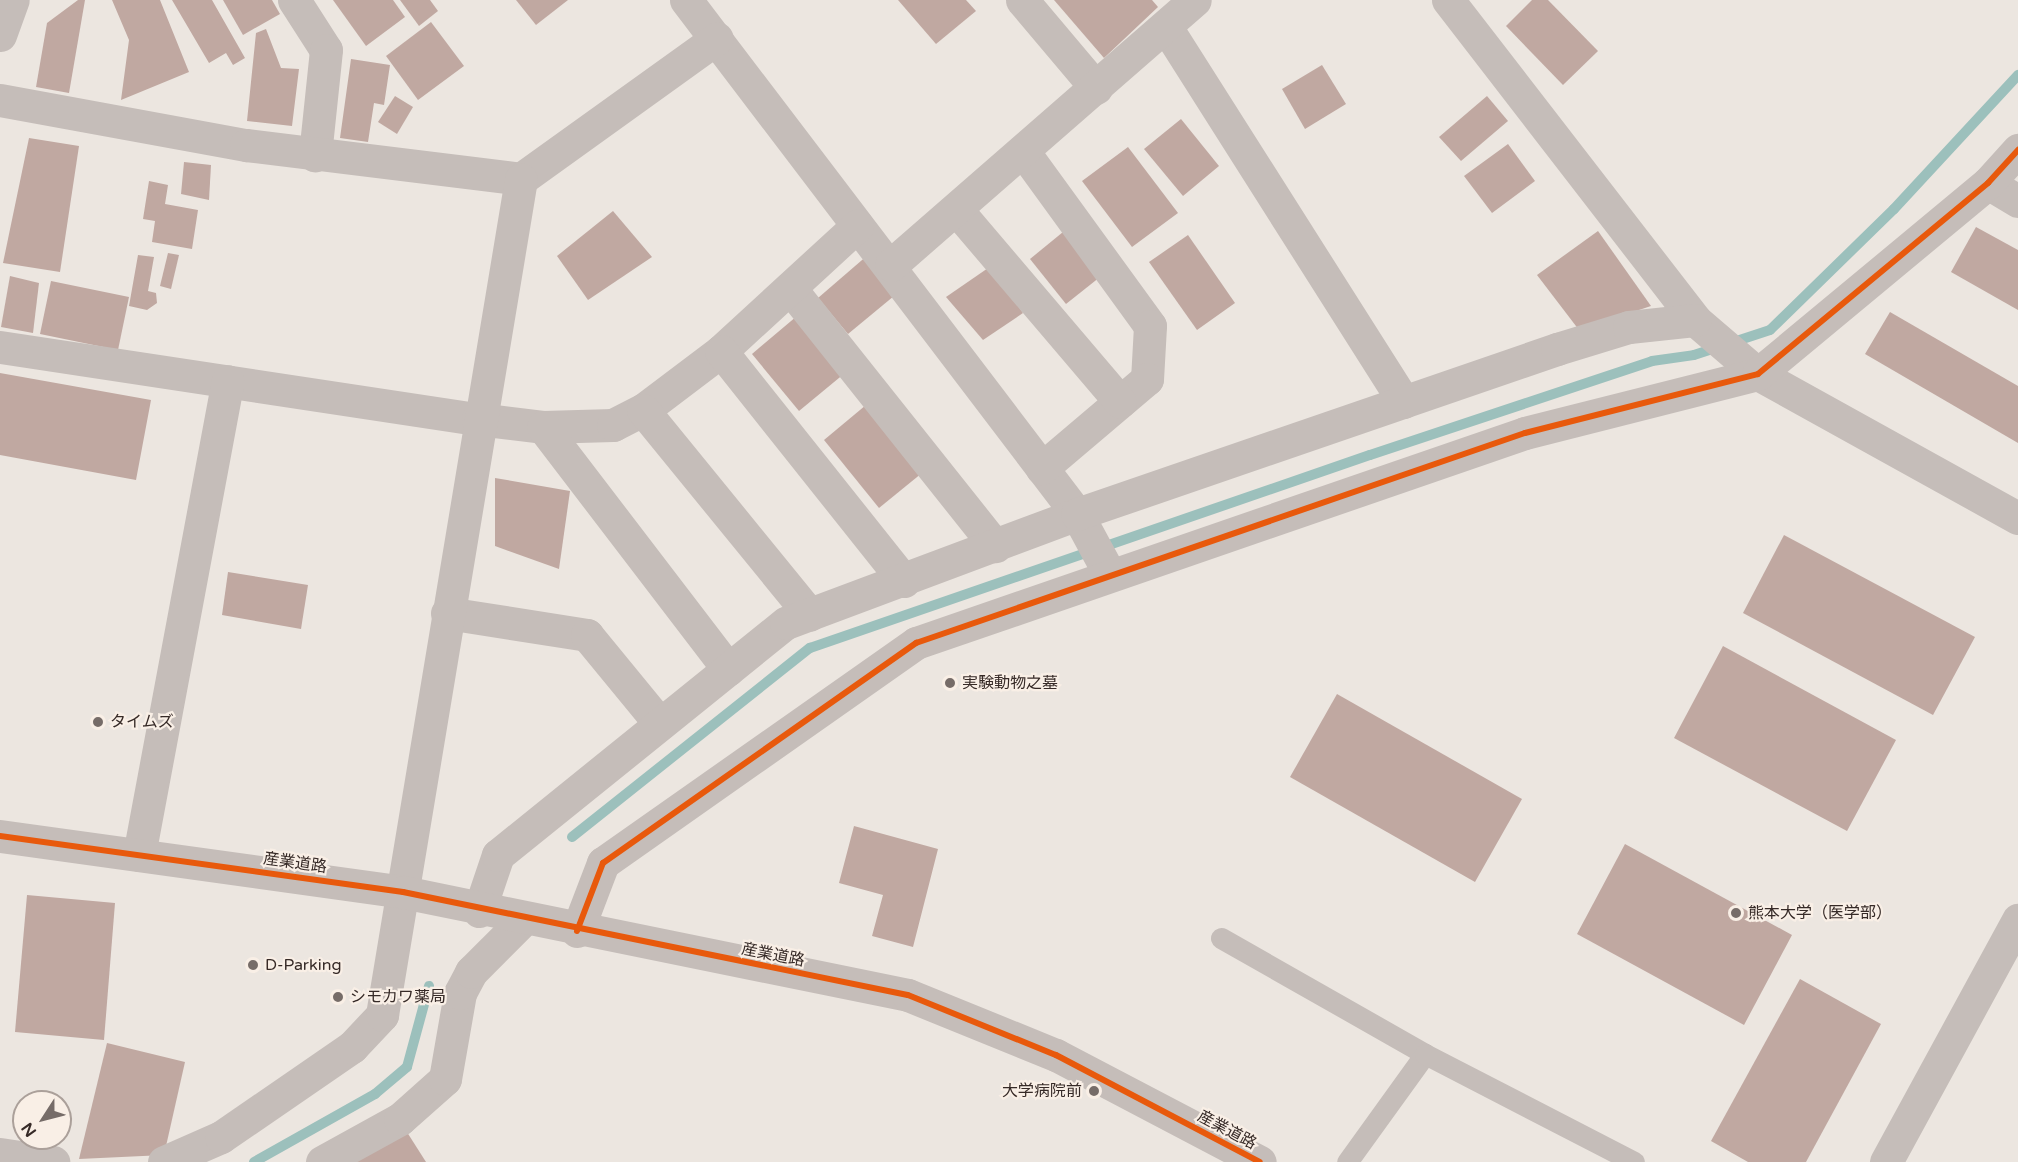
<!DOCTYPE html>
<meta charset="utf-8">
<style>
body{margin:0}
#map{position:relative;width:2018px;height:1162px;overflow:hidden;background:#ece6e0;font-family:"Varela Round","Noto Sans JP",sans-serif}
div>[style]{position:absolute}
.stream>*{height:10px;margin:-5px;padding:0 5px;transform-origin:5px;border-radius:5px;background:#9cc0bc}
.building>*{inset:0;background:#c0a8a1}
.service>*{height:21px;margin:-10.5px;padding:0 10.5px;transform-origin:10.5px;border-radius:10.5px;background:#c5bdb9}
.minor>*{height:33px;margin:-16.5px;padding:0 16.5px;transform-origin:16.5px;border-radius:16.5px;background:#c5bdb9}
.tertiary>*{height:33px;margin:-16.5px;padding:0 16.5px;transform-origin:16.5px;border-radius:16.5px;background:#c5bdb9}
.cycleway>*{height:6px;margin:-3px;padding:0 3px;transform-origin:3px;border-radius:3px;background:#e8590c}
.dots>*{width:16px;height:16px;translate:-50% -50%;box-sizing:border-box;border:3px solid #f9efe6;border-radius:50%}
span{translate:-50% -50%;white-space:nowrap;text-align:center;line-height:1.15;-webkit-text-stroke:4.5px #f9efe6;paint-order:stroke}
.poi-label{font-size:16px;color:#362a27}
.left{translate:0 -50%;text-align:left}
.right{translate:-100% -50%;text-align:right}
.street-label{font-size:16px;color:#362a27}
.north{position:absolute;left:12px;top:1090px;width:60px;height:60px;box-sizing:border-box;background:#f9efe6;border:2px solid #aba09a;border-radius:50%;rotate:234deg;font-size:16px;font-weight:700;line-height:24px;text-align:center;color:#362a27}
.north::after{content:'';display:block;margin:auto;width:21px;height:27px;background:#766c68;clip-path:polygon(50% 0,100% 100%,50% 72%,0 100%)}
</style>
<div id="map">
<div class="stream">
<div style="left:572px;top:837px;width:304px;rotate:-38.5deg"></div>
<div style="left:810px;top:648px;width:592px;rotate:-19.02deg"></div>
<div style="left:1370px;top:455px;width:297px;rotate:-18.4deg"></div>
<div style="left:1652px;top:361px;width:42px;rotate:-8.1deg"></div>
<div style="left:1694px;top:355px;width:80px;rotate:-18.2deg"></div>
<div style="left:1770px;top:330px;width:173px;rotate:-44.3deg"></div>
<div style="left:1894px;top:209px;width:183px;rotate:-47.2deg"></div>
<div style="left:254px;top:1162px;width:139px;rotate:-29.3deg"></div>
<div style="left:375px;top:1094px;width:42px;rotate:-40.2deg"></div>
<div style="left:407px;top:1067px;width:84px;rotate:-74.8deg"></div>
</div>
<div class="building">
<div style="clip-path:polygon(78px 0,85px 0,69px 93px,36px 87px,47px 23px)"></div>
<div style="clip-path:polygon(112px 0,160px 0,189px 72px,121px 100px,129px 40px)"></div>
<div style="clip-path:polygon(172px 0,212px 0,245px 58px,233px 65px,226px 53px,209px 63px)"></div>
<div style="clip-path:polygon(223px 0,272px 0,280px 14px,243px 35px)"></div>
<div style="clip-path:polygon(333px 0,393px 0,405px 17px,366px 46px)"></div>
<div style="clip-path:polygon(400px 0,430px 0,438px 11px,419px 26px)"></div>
<div style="clip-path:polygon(516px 0,568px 0,536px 25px)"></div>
<div style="clip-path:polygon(898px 0,966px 0,976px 11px,936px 44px)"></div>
<div style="clip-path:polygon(1054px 0,1152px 0,1158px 7px,1104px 58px)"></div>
<div style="clip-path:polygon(1532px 0,1548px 0,1598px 51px,1563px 85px,1506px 26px)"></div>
<div style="clip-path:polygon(431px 22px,464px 66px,418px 100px,386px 56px)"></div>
<div style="clip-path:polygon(266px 29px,281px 68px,299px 69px,292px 126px,247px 121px,256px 33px)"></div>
<div style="clip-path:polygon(351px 59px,390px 65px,384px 105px,374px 103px,368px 142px,340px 138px)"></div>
<div style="clip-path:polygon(1322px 65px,1346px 104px,1305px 129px,1282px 89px)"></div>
<div style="clip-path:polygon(395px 96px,413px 107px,397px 134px,378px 122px)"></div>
<div style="clip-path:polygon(1487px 96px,1508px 121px,1461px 161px,1439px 137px)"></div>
<div style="clip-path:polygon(1181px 119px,1219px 166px,1183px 196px,1144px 149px)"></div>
<div style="clip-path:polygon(29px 138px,79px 146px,60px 272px,3px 263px)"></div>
<div style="clip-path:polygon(1508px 144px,1535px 181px,1492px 213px,1464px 176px)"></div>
<div style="clip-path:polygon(1128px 147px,1178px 213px,1132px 247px,1082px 181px)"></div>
<div style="clip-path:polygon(184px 162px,211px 165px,209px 200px,181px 194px)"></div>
<div style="clip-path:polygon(149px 181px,168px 185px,165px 204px,198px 210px,192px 249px,152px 242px,155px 221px,143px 219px)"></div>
<div style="clip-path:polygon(613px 211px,652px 257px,588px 300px,557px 256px)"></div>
<div style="clip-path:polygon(1976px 227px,2018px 250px,2018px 310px,1951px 272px)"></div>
<div style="clip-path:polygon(1598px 231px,1651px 306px,1579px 330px,1537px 275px)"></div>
<div style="clip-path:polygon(1063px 232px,1100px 277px,1066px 304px,1030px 259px)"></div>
<div style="clip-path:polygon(1188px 235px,1235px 303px,1197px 330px,1149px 262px)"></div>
<div style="clip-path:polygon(168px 253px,179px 255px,171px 289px,160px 286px)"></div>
<div style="clip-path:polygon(869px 254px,900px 291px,848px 334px,818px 298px)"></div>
<div style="clip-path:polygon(138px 255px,154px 257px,148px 291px,156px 293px,157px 303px,147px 310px,129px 306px)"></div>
<div style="clip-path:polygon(991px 266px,1023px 313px,983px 340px,946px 297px)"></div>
<div style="clip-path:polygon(10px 276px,39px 283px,33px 333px,1px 327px)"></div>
<div style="clip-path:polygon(51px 281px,129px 297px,118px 350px,40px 334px)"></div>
<div style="clip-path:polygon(1890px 312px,2018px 386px,2018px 443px,1865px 354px)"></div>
<div style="clip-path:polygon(797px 316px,845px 373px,799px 411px,752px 354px)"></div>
<div style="clip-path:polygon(0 373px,151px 400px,136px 480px,0 455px)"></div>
<div style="clip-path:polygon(866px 405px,922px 473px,879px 508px,824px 440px)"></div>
<div style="clip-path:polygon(495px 478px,570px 491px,559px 569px,495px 546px)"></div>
<div style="clip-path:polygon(1784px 535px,1975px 637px,1933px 715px,1743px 613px)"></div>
<div style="clip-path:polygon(228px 572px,308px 585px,301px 629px,222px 615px)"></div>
<div style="clip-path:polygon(1723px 646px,1896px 740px,1847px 831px,1674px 738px)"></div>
<div style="clip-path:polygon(1337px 694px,1522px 799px,1475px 882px,1290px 777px)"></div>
<div style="clip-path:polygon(854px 826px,938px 849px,913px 947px,872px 936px,883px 895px,839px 883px)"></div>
<div style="clip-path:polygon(1625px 844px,1792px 935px,1744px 1025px,1577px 934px)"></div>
<div style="clip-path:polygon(27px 895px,115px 903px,104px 1040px,15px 1032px)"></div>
<div style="clip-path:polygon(1800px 979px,1881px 1024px,1806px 1162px,1748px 1162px,1711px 1141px)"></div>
<div style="clip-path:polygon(107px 1043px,185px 1062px,164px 1155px,79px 1159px)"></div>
<div style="clip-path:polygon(405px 1129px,426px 1162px,353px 1162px)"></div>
</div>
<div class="service">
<div style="left:1221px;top:938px;width:235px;rotate:29.6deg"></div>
<div style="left:1425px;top:1054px;width:133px;rotate:125.8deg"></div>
<div style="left:1425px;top:1054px;width:235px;rotate:27.3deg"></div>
</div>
<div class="minor">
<div style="left:294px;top:0;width:59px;rotate:57.4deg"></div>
<div style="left:326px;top:50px;width:106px;rotate:96deg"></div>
<div style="left:686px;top:0;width:646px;rotate:52.74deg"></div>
<div style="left:1077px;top:514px;width:69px;rotate:61.6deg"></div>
<div style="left:1022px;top:0;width:115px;rotate:49.9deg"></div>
<div style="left:1448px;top:0;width:404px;rotate:52.3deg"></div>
<div style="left:1695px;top:320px;width:83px;rotate:40.6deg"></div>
<div style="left:1758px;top:374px;width:297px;rotate:29deg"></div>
<div style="left:1166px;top:27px;width:444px;rotate:57.6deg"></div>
<div style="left:0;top:100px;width:250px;rotate:10.4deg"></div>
<div style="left:246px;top:145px;width:277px;rotate:7deg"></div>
<div style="left:521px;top:179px;width:241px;rotate:-35.7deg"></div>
<div style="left:1023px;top:151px;width:216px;rotate:54deg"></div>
<div style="left:1150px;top:326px;width:53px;rotate:93.2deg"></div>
<div style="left:1147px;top:379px;width:138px;rotate:139.7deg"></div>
<div style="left:1988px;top:183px;width:35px;rotate:31deg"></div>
<div style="left:956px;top:209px;width:253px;rotate:49.6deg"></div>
<div style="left:891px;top:265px;width:403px;rotate:-41.1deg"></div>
<div style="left:790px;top:288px;width:330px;rotate:51.5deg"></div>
<div style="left:0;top:347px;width:483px;rotate:8.6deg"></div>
<div style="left:478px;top:419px;width:65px;rotate:7deg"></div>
<div style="left:543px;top:427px;width:70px;rotate:-1.6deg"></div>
<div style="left:613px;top:425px;width:34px;rotate:-27deg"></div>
<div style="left:643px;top:410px;width:98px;rotate:-37.1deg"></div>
<div style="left:721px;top:351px;width:185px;rotate:-42.6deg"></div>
<div style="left:721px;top:351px;width:294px;rotate:51.5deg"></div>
<div style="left:643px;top:410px;width:264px;rotate:50.8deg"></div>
<div style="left:543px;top:427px;width:305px;rotate:52.6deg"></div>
<div style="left:447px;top:613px;width:142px;rotate:8.9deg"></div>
<div style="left:587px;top:635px;width:115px;rotate:50.6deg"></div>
<div style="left:139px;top:855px;width:482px;rotate:-79.4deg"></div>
<div style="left:479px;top:911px;width:59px;rotate:-71.3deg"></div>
<div style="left:498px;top:855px;width:370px;rotate:-38.9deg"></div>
<div style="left:786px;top:623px;width:311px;rotate:-20.5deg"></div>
<div style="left:1077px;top:514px;width:508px;rotate:-18.97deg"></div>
<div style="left:1557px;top:349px;width:75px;rotate:-17deg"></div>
<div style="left:1629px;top:327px;width:66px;rotate:-6.1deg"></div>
<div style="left:577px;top:931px;width:73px;rotate:-69.1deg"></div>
<div style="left:603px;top:863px;width:383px;rotate:-35.1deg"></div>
<div style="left:916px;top:643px;width:644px;rotate:-19.03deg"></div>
<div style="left:1525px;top:433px;width:240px;rotate:-14.2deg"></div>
<div style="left:1758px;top:374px;width:299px;rotate:-39.7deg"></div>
<div style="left:1988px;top:183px;width:45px;rotate:-47.7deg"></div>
<div style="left:0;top:1154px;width:54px;rotate:8.6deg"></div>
<div style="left:164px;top:1162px;width:62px;rotate:-23.7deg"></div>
<div style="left:221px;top:1137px;width:159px;rotate:-34.5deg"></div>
<div style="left:352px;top:1047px;width:44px;rotate:-46.8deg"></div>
<div style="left:382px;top:1015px;width:847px;rotate:-80.56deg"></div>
<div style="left:322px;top:1162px;width:89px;rotate:-28.9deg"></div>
<div style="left:400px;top:1119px;width:60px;rotate:-41.6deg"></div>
<div style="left:445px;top:1079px;width:87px;rotate:-80.1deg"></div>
<div style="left:460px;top:993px;width:24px;rotate:-62deg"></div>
<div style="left:471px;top:972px;width:74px;rotate:-45deg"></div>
<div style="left:1886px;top:1162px;width:276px;rotate:-61.4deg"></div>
</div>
<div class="tertiary">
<div style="left:0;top:35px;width:37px;rotate:-70deg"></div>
<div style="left:0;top:836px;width:407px;rotate:7.9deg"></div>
<div style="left:403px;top:892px;width:515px;rotate:11.53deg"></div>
<div style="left:908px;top:995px;width:160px;rotate:22.1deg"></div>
<div style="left:1056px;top:1055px;width:230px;rotate:27.7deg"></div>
</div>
<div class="cycleway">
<div style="left:0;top:836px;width:407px;rotate:7.9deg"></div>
<div style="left:403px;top:892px;width:515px;rotate:11.53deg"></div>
<div style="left:908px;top:995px;width:160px;rotate:22.1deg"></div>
<div style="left:1056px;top:1055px;width:230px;rotate:27.7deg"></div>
<div style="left:577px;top:931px;width:73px;rotate:-69.1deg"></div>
<div style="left:603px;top:863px;width:383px;rotate:-35.1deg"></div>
<div style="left:916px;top:643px;width:644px;rotate:-19.03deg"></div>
<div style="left:1525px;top:433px;width:240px;rotate:-14.2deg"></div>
<div style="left:1758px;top:374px;width:299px;rotate:-39.7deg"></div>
<div style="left:1988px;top:183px;width:45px;rotate:-47.7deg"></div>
</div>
<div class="dots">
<div style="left:950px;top:683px;background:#766c68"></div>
<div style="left:98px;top:722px;background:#766c68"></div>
<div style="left:1736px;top:913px;background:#766c68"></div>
<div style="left:253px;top:965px;background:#766c68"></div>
<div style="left:338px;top:997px;background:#766c68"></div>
<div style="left:1094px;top:1091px;background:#766c68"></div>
</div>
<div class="poi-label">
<span class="left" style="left:962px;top:683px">実験動物之墓</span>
<span class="left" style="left:110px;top:722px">タイムズ</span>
<span class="left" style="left:1748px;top:913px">熊本大学（医学部）</span>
<span class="left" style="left:265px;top:965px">D-Parking</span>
<span class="left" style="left:350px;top:997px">シモカワ薬局</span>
<span class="right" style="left:1082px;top:1091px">大学病院前</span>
</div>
<div class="street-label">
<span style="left:295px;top:863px;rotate:8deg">産業道路</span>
<span style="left:773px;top:955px;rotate:11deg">産業道路</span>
<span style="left:1227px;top:1130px;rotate:28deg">産業道路</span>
</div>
<div class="north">N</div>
</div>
